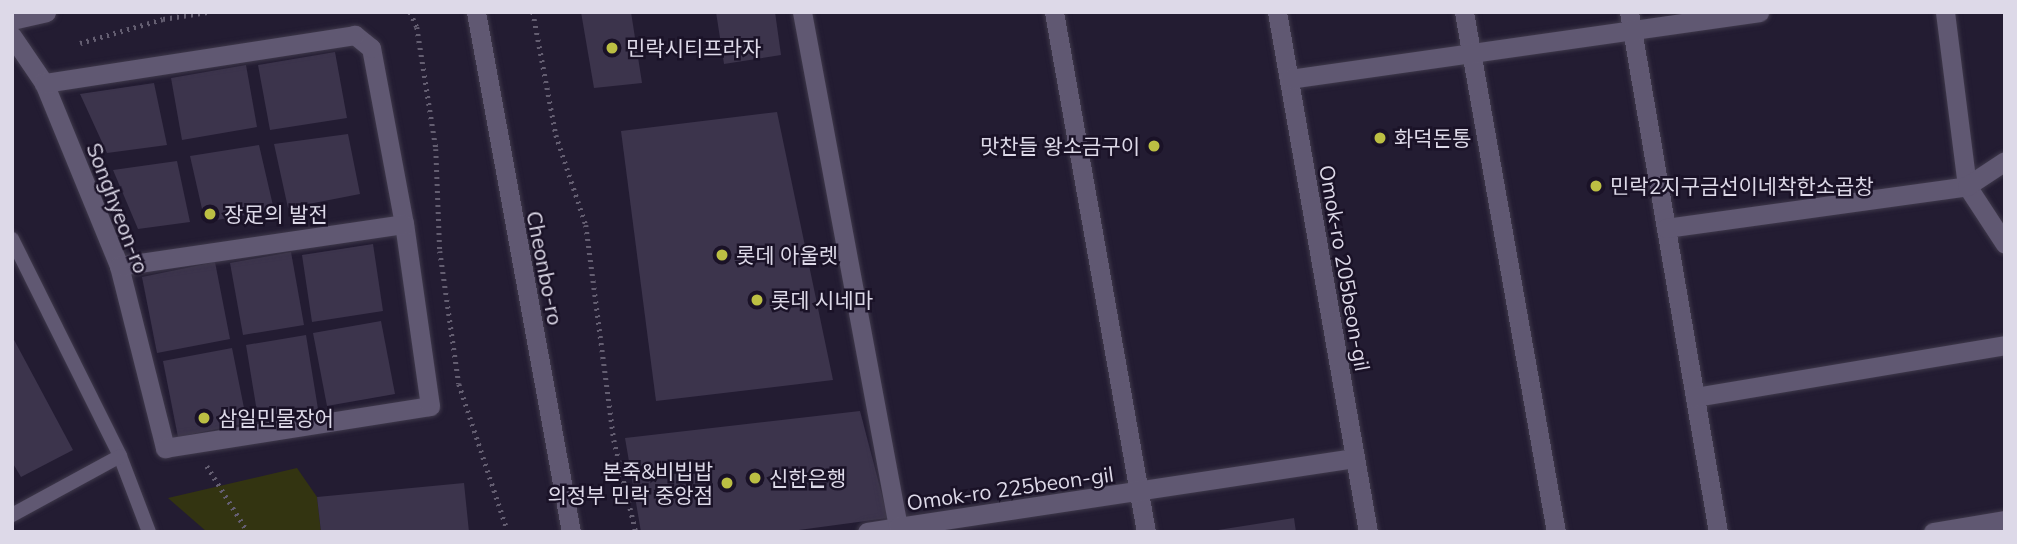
<!DOCTYPE html>
<meta charset="utf-8">
<style>
body{margin:0}
#map{position:relative;width:2017px;height:544px;overflow:hidden;background:#231c32;font-family:Mulish,"Noto Sans KR",sans-serif}
div>[style]{position:absolute}
.green>*{inset:0;background:#333411}
.building>*{inset:0;background:#3c344c}
.path>*{height:4.5px;margin-top:-2.25px;transform-origin:0;background:repeating-linear-gradient(90deg,#645e71 0 2px,transparent 0 7px)}
.roads{filter:drop-shadow(0 0 2px #3f394b) drop-shadow(0 0 2px #3f394b)}
.service>*{height:14px;margin:-7px;padding:0 7px;transform-origin:7px;border-radius:7px;background:#605872}
.pedestrian>*{height:19px;margin:-9.5px;padding:0 9.5px;transform-origin:9.5px;border-radius:9.5px;background:#605872}
.minor>*{height:19px;margin:-9.5px;padding:0 9.5px;transform-origin:9.5px;border-radius:9.5px;background:#605872}
.secondary>*{height:19px;margin:-9.5px;padding:0 9.5px;transform-origin:9.5px;border-radius:9.5px;background:#605872}
.dots>*{width:19px;height:19px;translate:-50% -50%;box-sizing:border-box;border:4px solid #1a1227;border-radius:50%}
span{translate:-50% -50%;white-space:nowrap;text-align:center;line-height:1.15;-webkit-text-stroke:5px #1a1227;paint-order:stroke}
.poi-label{font-size:21px;color:#ddd9e8}
.left{translate:0 -50%;text-align:left}
.right{translate:-100% -50%;text-align:right}
.street-label{font-size:21px;color:#ddd9e8}
.frame{position:absolute;inset:0;border:14px solid #ddd9e8;pointer-events:none}
</style>
<div id="map">
<div class="green">
<div style="clip-path:polygon(297px 468px,317px 497px,321px 532px,207px 532px,168px 498px)"></div>
</div>
<div class="building">
<div style="clip-path:polygon(581px 12px,631px 12px,642px 83px,594px 88px)"></div>
<div style="clip-path:polygon(716px 12px,775px 12px,781px 55px,724px 64px)"></div>
<div style="clip-path:polygon(335px 52px,347px 118px,270px 130px,258px 65px)"></div>
<div style="clip-path:polygon(246px 65px,257px 127px,182px 140px,171px 78px)"></div>
<div style="clip-path:polygon(154px 83px,167px 145px,107px 153px,80px 94px)"></div>
<div style="clip-path:polygon(777px 112px,833px 380px,656px 401px,621px 131px)"></div>
<div style="clip-path:polygon(348px 134px,360px 194px,288px 208px,274px 144px)"></div>
<div style="clip-path:polygon(259px 145px,274px 210px,205px 222px,190px 156px)"></div>
<div style="clip-path:polygon(177px 161px,190px 222px,138px 229px,113px 170px)"></div>
<div style="clip-path:polygon(373px 244px,383px 311px,312px 322px,302px 255px)"></div>
<div style="clip-path:polygon(291px 252px,304px 325px,243px 335px,230px 263px)"></div>
<div style="clip-path:polygon(215px 262px,230px 339px,157px 353px,142px 277px)"></div>
<div style="clip-path:polygon(381px 321px,395px 394px,327px 406px,313px 333px)"></div>
<div style="clip-path:polygon(306px 335px,318px 409px,258px 418px,246px 345px)"></div>
<div style="clip-path:polygon(12px 336px,73px 450px,21px 477px,12px 462px)"></div>
<div style="clip-path:polygon(232px 348px,247px 423px,178px 437px,163px 361px)"></div>
<div style="clip-path:polygon(860px 411px,888px 518px,784px 532px,641px 532px,625px 438px)"></div>
<div style="clip-path:polygon(464px 483px,469px 532px,321px 532px,317px 497px)"></div>
<div style="clip-path:polygon(1294px 518px,1296px 532px,1218px 532px,1218px 530px)"></div>
</div>
<div class="path">
<div style="left:410px;top:12px;width:17px;rotate:65deg"></div>
<div style="left:417px;top:27px;width:123px;rotate:81.1deg"></div>
<div style="left:436px;top:149px;width:102px;rotate:87.8deg"></div>
<div style="left:440px;top:251px;width:134px;rotate:81.9deg"></div>
<div style="left:459px;top:384px;width:156px;rotate:71.7deg"></div>
<div style="left:533px;top:12px;width:125px;rotate:79.4deg"></div>
<div style="left:556px;top:135px;width:95px;rotate:71.6deg"></div>
<div style="left:586px;top:225px;width:217px;rotate:82.6deg"></div>
<div style="left:614px;top:440px;width:95px;rotate:76.6deg"></div>
<div style="left:80px;top:43px;width:86px;rotate:-16.1deg"></div>
<div style="left:163px;top:19px;width:45px;rotate:-9deg"></div>
<div style="left:207px;top:466px;width:78px;rotate:58.2deg"></div>
</div>
<div class="roads">
<div class="service">
<div style="left:12px;top:239px;width:242px;rotate:63.5deg"></div>
<div style="left:120px;top:456px;width:81px;rotate:69.1deg"></div>
<div style="left:12px;top:515px;width:123px;rotate:-28.6deg"></div>
</div>
<div class="pedestrian">
<div style="left:1054px;top:12px;width:528px;rotate:79.97deg"></div>
<div style="left:867px;top:532px;width:31px;rotate:-9deg"></div>
</div>
<div class="minor">
<div style="left:802px;top:12px;width:524px;rotate:79.44deg"></div>
<div style="left:898px;top:527px;width:462px;rotate:-8.6deg"></div>
<div style="left:1277px;top:12px;width:528px;rotate:80.07deg"></div>
<div style="left:1464px;top:12px;width:528px;rotate:79.97deg"></div>
<div style="left:1629px;top:12px;width:528px;rotate:80.29deg"></div>
<div style="left:1945px;top:12px;width:175px;rotate:82.8deg"></div>
<div style="left:1967px;top:186px;width:69px;rotate:56.8deg"></div>
<div style="left:12px;top:20px;width:35px;rotate:-13deg"></div>
<div style="left:12px;top:36px;width:57px;rotate:55.8deg"></div>
<div style="left:44px;top:83px;width:198px;rotate:67.7deg"></div>
<div style="left:119px;top:266px;width:188px;rotate:75.8deg"></div>
<div style="left:165px;top:448px;width:268px;rotate:-9deg"></div>
<div style="left:430px;top:406px;width:184px;rotate:-98.1deg"></div>
<div style="left:404px;top:224px;width:179px;rotate:-100.6deg"></div>
<div style="left:371px;top:48px;width:21px;rotate:-141deg"></div>
<div style="left:355px;top:35px;width:315px;rotate:171.2deg"></div>
<div style="left:1289px;top:79px;width:475px;rotate:-8.1deg"></div>
<div style="left:1666px;top:228px;width:304px;rotate:-7.9deg"></div>
<div style="left:1967px;top:186px;width:45px;rotate:-33.3deg"></div>
<div style="left:119px;top:266px;width:288px;rotate:-8.4deg"></div>
<div style="left:1695px;top:397px;width:314px;rotate:-9.5deg"></div>
<div style="left:1933px;top:532px;width:73px;rotate:-9.5deg"></div>
</div>
<div class="secondary">
<div style="left:476px;top:12px;width:529px;rotate:79.65deg"></div>
</div>
</div>
<div class="dots">
<div style="left:612px;top:48px;background:#bcbf43"></div>
<div style="left:1380px;top:138px;background:#bcbf43"></div>
<div style="left:1154px;top:146px;background:#bcbf43"></div>
<div style="left:1596px;top:186px;background:#bcbf43"></div>
<div style="left:210px;top:214px;background:#bcbf43"></div>
<div style="left:722px;top:255px;background:#bcbf43"></div>
<div style="left:757px;top:300px;background:#bcbf43"></div>
<div style="left:204px;top:418px;background:#bcbf43"></div>
<div style="left:755px;top:478px;background:#bcbf43"></div>
<div style="left:727px;top:483px;background:#bcbf43"></div>
</div>
<div class="poi-label">
<span class="left" style="left:626px;top:48px">민락시티프라자</span>
<span class="left" style="left:1394px;top:138px">화덕돈통</span>
<span class="right" style="left:1140px;top:146px">맛찬들 왕소금구이</span>
<span class="left" style="left:1610px;top:186px">민락2지구금선이네착한소곱창</span>
<span class="left" style="left:224px;top:214px">장足의 발전</span>
<span class="left" style="left:736px;top:255px">롯데 아울렛</span>
<span class="left" style="left:771px;top:300px">롯데 시네마</span>
<span class="left" style="left:218px;top:418px">삼일민물장어</span>
<span class="right" style="left:713px;top:483px">본죽&amp;비빕밥<br>의정부 민락 중앙점</span>
<span class="left" style="left:769px;top:478px">신한은행</span>
</div>
<div class="street-label">
<span style="left:118px;top:208px;rotate:69deg">Songhyeon-ro</span>
<span style="left:545px;top:268px;rotate:79deg">Cheonbo-ro</span>
<span style="left:1345px;top:268px;rotate:80deg">Omok-ro 205beon-gil</span>
<span style="left:1010px;top:488px;rotate:-8deg">Omok-ro 225beon-gil</span>
</div>
<div class="frame"></div>
</div>
